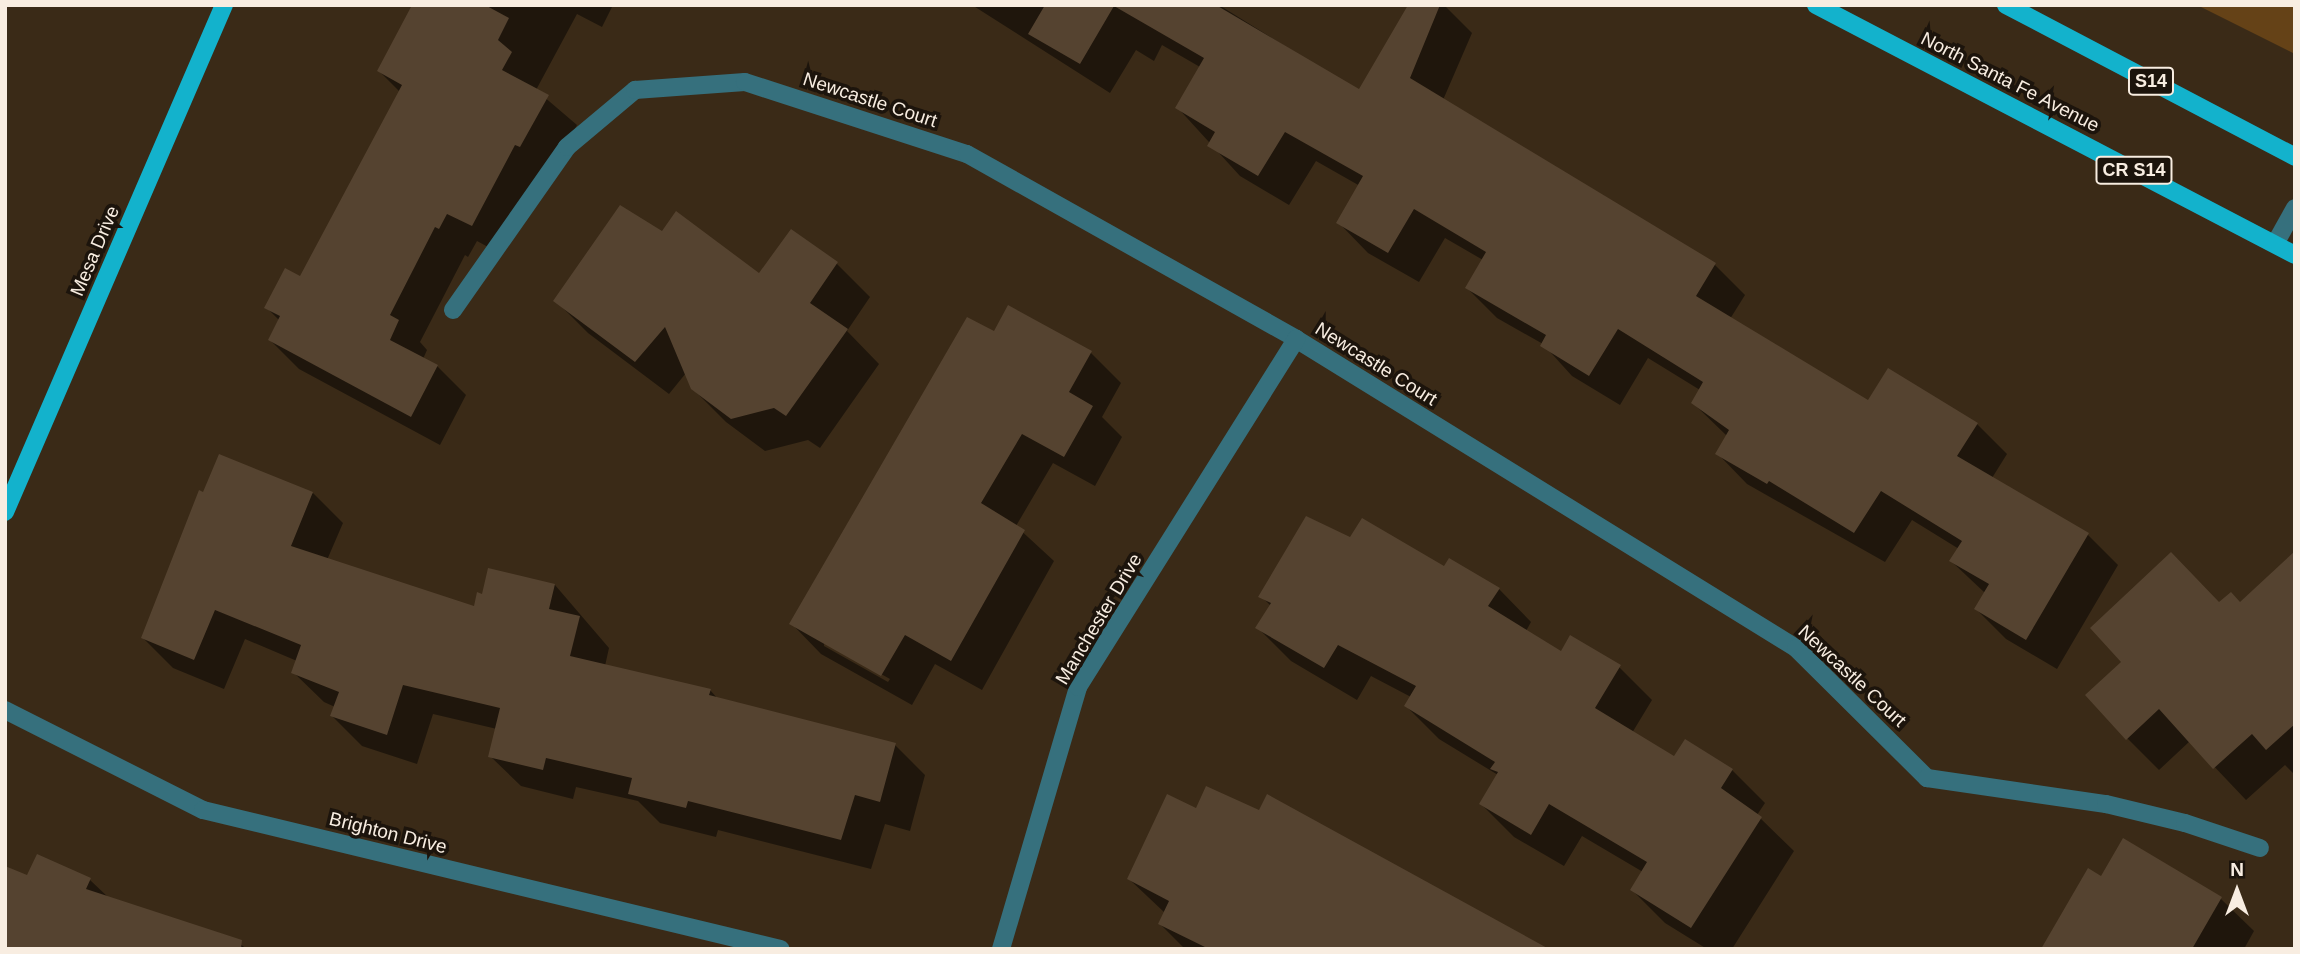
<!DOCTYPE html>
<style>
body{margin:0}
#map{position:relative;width:2300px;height:954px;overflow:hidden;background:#3a2a17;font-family:Arial,sans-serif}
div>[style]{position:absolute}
.green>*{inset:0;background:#654217}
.shadow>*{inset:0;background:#0007}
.building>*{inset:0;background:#554330}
.minor>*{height:18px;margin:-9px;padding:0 9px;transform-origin:9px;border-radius:9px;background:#36707d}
.major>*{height:18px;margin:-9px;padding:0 9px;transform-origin:9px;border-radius:9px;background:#13b2cc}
span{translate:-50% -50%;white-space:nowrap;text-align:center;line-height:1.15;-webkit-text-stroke:7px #1c140c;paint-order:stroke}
.shield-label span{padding:2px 5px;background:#1c140c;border:2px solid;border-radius:5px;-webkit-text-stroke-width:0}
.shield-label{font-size:18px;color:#f8ede1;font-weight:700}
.street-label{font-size:19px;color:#f8ede1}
.frame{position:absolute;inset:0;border:7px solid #f8ede1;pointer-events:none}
.north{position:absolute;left:2202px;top:856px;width:70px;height:70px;-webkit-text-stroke:5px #1c140c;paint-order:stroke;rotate:0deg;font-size:19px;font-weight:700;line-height:28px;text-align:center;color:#f8ede1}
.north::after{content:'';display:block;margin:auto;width:24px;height:32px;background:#f8ede1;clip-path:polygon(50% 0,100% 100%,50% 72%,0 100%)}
</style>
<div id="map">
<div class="green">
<div style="clip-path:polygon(2197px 5px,2295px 5px,2295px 54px)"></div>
</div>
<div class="shadow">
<div style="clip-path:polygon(414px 5px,613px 5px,602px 27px,577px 14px,536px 90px,577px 125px,550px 175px,501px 254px,477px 241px,468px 257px,465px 255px,420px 342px,427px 350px,423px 359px,437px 366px,466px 395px,440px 445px,299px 369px,270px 340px,280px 321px,266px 307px,301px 278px,400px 92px,379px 71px)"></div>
<div style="clip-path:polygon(972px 5px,1219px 5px,1359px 92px,1410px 5px,1444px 5px,1472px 33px,1443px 100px,1715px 265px,1745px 295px,1730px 319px,1868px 402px,1977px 424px,2007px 454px,1992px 478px,2088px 535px,2118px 565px,2057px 669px,2006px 639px,1976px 609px,1985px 593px,1951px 561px,1959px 549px,1912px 520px,1885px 562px,1747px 484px,1717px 453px,1727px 436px,1693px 403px,1700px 390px,1648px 358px,1620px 405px,1572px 376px,1543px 344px,1497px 318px,1467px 288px,1483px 260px,1445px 238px,1419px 282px,1368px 253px,1338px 222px,1360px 186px,1316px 161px,1289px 205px,1240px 176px,1177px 107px,1200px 67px,1162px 45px,1154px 61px,1136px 50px,1110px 93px)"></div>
<div style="clip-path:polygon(791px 231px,837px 264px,870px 297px,847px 331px,879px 364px,820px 448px,808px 440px,765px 451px,726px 422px,692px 388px,686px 373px,669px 394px,588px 333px,555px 300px,662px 233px,759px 276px)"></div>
<div style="clip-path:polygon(evenodd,994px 334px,1091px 353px,1121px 383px,1102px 417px,1122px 437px,1095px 486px,1053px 463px,1016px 526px,1054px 561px,982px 690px,935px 664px,912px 705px,821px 654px,791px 623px,994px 334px,824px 642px,890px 679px,888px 682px,824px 646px,824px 642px)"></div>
<div style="clip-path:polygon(313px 493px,343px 523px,327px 560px,475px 609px,484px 596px,555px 585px,609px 648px,605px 666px,710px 690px,718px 699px,895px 745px,925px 775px,910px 831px,885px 824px,871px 869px,718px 830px,716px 837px,660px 823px,638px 801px,576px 787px,573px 799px,521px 786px,490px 756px,497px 729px,433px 714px,417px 764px,362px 746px,332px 716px,335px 707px,324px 702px,293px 672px,297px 661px,245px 639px,224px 689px,173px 668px,143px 638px)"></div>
<div style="clip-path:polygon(1351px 539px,1499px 589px,1531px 622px,1526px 631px,1562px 653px,1619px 667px,1652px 700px,1632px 733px,1675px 758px,1732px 770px,1765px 803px,1757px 815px,1794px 851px,1732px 949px,1707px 949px,1665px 923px,1632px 890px,1643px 872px,1582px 836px,1564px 866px,1514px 837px,1481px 804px,1498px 775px,1439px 739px,1406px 706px,1411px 697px,1371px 676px,1357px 700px,1291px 661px,1258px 628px,1271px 606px,1261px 596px)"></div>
<div style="clip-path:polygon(2295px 574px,2295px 775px,2285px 765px,2246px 800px,2190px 741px,2159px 770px,2127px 738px,2220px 604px,2240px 604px)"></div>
<div style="clip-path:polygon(1197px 810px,1546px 949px,1185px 949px,1160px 924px,1165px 913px,1129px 879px)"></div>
<div style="clip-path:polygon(2124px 841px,2221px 899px,2254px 931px,2244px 949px,2056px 949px)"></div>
<div style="clip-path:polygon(38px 856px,90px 880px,109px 898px,233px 939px,247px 949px,5px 949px)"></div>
</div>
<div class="building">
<div style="clip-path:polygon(412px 5px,485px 5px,509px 18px,498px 40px,512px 52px,502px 70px,549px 95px,520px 147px,515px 145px,472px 226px,447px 214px,439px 229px,435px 227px,390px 315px,399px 320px,390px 340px,438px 365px,411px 417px,268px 340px,280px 316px,264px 308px,285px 268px,300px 276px,402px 85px,377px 71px)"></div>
<div style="clip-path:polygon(1045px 5px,1216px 5px,1359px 89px,1408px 5px,1440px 5px,1410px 78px,1716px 263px,1696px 296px,1868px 400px,1888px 368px,1978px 423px,1957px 456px,2089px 533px,2026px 640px,1974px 609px,1989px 584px,1949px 561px,1962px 541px,1881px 491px,1854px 533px,1769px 481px,1767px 484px,1715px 454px,1729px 430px,1691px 403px,1703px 382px,1618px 329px,1589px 376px,1540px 346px,1546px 335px,1465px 288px,1486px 252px,1414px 209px,1388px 253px,1336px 223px,1363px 176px,1285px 132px,1258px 176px,1207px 146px,1215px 132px,1175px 108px,1204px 58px,1114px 6px,1080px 64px,1028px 34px)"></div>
<div style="clip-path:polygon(620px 205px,662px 231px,676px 211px,759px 273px,791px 229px,838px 262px,810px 303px,848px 329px,786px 416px,774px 408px,731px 419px,691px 389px,665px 327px,635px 362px,553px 301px)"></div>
<div style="clip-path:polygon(1008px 305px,1092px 351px,1069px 392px,1093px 406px,1064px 457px,1022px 434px,981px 503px,1025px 530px,951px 661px,905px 635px,881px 676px,789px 624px,967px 317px,994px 331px)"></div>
<div style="clip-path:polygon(219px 454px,313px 492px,291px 546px,474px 606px,477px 592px,482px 594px,488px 568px,555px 584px,549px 609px,580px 616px,570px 656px,711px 689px,709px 695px,896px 743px,880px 802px,855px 795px,841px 840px,688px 801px,686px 808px,628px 794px,632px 778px,546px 758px,543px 770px,488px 757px,500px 708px,403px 685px,387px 735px,330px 716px,339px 692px,291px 673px,301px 645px,215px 610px,194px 660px,141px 638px,199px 490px,203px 492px)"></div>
<div style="clip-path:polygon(1306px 516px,1350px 537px,1362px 518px,1444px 566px,1449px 558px,1500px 588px,1488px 606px,1561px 651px,1570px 635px,1621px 665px,1595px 708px,1674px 756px,1685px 739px,1733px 769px,1721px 788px,1762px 817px,1691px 928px,1630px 890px,1647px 862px,1549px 804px,1531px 835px,1479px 804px,1498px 772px,1490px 769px,1495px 762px,1404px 706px,1416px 686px,1338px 645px,1324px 668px,1255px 628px,1271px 603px,1258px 597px)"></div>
<div style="clip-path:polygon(2295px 551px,2295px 724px,2266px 750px,2252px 734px,2213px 769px,2159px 709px,2126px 740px,2085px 695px,2121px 662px,2090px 628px,2171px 552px,2219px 602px,2231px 592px,2240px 602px)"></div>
<div style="clip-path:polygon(1206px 786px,1259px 810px,1267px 794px,1549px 949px,1209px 949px,1158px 924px,1169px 901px,1127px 879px,1167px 794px,1196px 808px)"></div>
<div style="clip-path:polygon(2123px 838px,2222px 897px,2192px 949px,2041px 949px,2088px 868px,2101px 876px)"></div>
<div style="clip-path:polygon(37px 854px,91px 878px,86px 889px,242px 940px,241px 949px,5px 949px,5px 866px,27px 875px)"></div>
</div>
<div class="minor">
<div style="left:2275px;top:244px;width:41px;rotate:-60.9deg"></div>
<div style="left:453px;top:310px;width:199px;rotate:-55deg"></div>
<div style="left:567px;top:147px;width:89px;rotate:-40deg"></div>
<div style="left:635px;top:90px;width:110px;rotate:-4.2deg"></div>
<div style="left:745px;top:82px;width:233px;rotate:18deg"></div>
<div style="left:967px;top:154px;width:377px;rotate:29.3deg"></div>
<div style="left:1296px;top:339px;width:588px;rotate:31.72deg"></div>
<div style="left:1796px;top:648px;width:185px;rotate:44.8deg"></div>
<div style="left:1927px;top:778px;width:181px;rotate:8.3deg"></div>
<div style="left:2106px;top:804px;width:81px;rotate:13.5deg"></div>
<div style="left:2185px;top:823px;width:79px;rotate:18.4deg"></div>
<div style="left:5px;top:710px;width:222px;rotate:26.8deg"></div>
<div style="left:203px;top:810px;width:594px;rotate:13.54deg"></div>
<div style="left:1001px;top:949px;width:273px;rotate:-73.6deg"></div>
<div style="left:1078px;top:687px;width:411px;rotate:-57.9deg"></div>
</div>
<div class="major">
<div style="left:1816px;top:5px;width:540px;rotate:27.56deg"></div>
<div style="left:2006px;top:5px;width:327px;rotate:27.7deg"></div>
<div style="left:5px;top:512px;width:552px;rotate:-66.64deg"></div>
</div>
<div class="shield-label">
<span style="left:2151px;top:81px">S14</span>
<span style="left:2134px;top:170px">CR S14</span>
</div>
<div class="street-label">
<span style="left:2010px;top:82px;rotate:27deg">North Santa Fe Avenue</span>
<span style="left:870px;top:100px;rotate:18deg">Newcastle Court</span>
<span style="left:95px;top:251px;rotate:-67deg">Mesa Drive</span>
<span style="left:1376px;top:364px;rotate:32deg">Newcastle Court</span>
<span style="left:1099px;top:619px;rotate:-59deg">Manchester Drive</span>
<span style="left:1852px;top:676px;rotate:43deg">Newcastle Court</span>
<span style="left:388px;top:833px;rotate:14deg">Brighton Drive</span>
</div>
<div class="frame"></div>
<div class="north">N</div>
</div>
